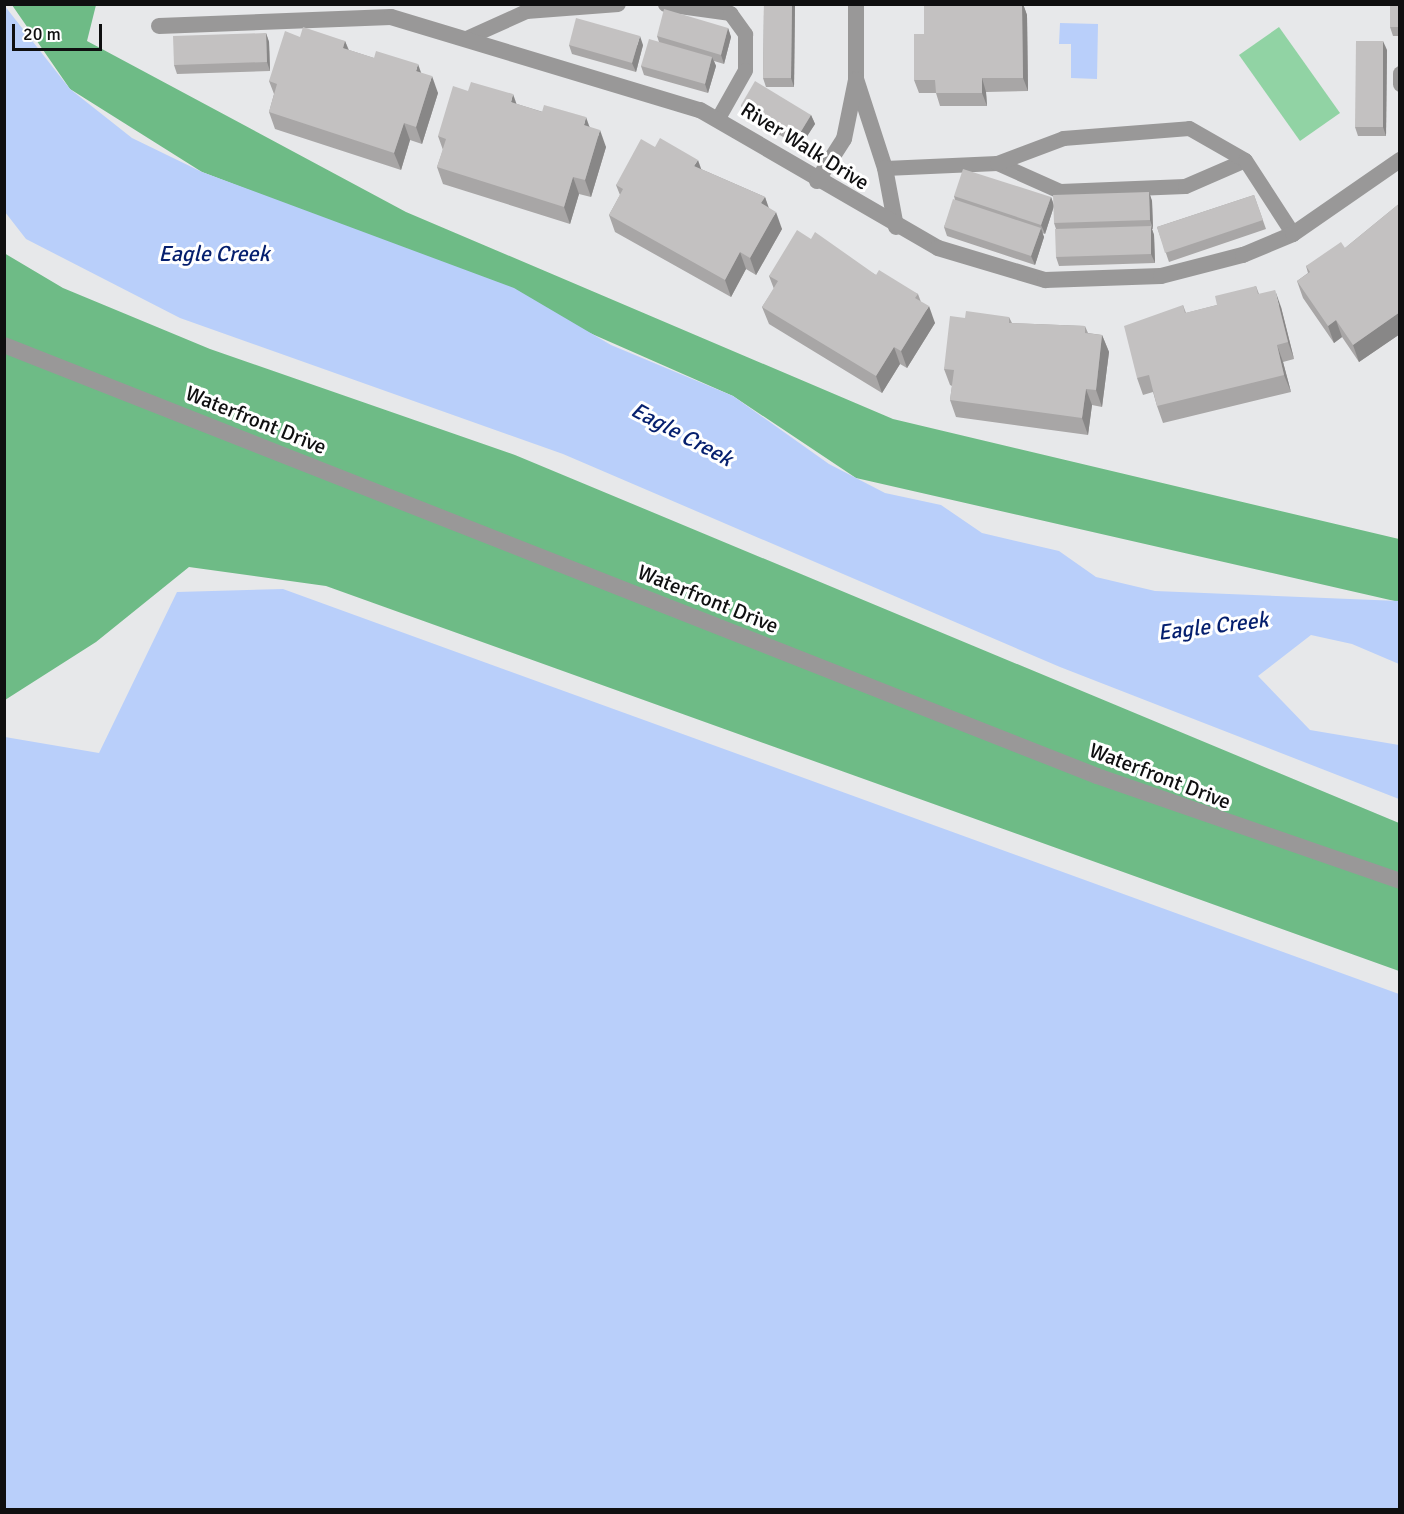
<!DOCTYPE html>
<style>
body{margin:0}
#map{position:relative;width:1404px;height:1514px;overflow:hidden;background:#e7e8ea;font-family:Signika,sans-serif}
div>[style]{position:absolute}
.green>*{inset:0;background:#91d3a4}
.forest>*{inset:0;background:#6ebb86}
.water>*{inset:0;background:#b9cffa}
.service>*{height:15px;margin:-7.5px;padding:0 7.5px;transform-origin:7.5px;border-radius:7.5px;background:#999898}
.minor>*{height:16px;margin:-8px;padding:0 8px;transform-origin:8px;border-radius:8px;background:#999898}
.wall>*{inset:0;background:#a8a6a6}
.shaded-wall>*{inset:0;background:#888787}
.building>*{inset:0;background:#c3c1c1}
span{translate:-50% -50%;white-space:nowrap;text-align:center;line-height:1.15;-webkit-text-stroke:6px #fff;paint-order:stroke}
.street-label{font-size:21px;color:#0f0f10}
.water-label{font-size:22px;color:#051f6e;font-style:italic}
.frame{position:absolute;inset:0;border:6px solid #0f0f10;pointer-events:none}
.scale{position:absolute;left:12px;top:24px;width:90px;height:27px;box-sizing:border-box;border:3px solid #0f0f10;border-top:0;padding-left:8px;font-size:18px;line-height:21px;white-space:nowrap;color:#0f0f10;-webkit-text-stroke:4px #fff;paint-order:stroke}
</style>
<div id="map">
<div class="green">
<div style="clip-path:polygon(1279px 27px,1340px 113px,1300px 141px,1239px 55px)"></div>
</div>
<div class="forest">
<div style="clip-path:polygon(12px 5px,96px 5px,87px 41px,406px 212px,893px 419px,1399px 539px,1399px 602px,856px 478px,733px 396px,372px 237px,202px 172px,70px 89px)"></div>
<div style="clip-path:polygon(4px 253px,63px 288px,210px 349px,515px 455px,1399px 823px,1399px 971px,326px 586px,189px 567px,96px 642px,5px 700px)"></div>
</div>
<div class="water">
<div style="clip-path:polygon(4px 5px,70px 89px,132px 138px,202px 172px,514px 288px,611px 345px,733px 396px,829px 464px,885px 493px,941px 505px,982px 533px,1059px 551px,1096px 577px,1155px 591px,1399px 601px,1399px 664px,1352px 644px,1311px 635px,1258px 676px,1310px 730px,1399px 745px,1399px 799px,1060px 667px,563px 454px,180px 318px,26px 239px,5px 212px)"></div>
<div style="clip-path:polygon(1060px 23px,1098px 24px,1097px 79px,1071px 78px,1071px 44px,1059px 44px)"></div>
<div style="clip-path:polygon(283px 589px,1399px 994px,1399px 1509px,5px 1509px,5px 737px,99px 753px,177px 592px)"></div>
</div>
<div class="service">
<div style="left:665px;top:4px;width:66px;rotate:7.9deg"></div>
<div style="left:730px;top:13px;width:26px;rotate:54deg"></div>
<div style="left:745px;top:34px;width:36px;rotate:90deg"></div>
<div style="left:745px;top:70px;width:55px;rotate:119.4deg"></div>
<div style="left:466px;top:38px;width:66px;rotate:-24.2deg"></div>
<div style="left:526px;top:11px;width:92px;rotate:-4.4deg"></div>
<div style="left:1400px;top:73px;width:11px;rotate:90deg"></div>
<div style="left:997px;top:163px;width:69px;rotate:24deg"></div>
<div style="left:1060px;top:191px;width:125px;rotate:-2.3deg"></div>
<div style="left:1185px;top:186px;width:65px;rotate:-23.4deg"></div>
<div style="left:885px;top:168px;width:112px;rotate:-2.6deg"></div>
<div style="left:997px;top:163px;width:71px;rotate:-20.7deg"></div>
<div style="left:1063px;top:138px;width:126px;rotate:-4.5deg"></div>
<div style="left:1189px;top:128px;width:64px;rotate:29.7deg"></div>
<div style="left:1245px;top:160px;width:88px;rotate:57deg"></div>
</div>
<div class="minor">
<div style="left:856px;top:4px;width:75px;rotate:90deg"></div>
<div style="left:856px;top:79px;width:94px;rotate:72deg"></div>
<div style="left:885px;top:168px;width:60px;rotate:79.4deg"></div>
<div style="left:159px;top:26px;width:232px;rotate:-2.2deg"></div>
<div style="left:391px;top:17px;width:323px;rotate:16.8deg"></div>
<div style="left:700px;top:110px;width:275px;rotate:30.1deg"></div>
<div style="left:938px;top:248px;width:112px;rotate:16.7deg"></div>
<div style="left:1045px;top:280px;width:116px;rotate:-2deg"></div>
<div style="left:1161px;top:276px;width:85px;rotate:-14.4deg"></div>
<div style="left:1243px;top:255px;width:54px;rotate:-22.8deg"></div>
<div style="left:1293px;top:234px;width:130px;rotate:-34.7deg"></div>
<div style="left:817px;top:181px;width:50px;rotate:-57.3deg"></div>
<div style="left:844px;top:139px;width:60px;rotate:-78.5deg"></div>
<div style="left:4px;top:345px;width:1175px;rotate:21.52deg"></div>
<div style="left:1097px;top:776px;width:321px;rotate:19.1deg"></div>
</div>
<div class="wall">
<div style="clip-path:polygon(764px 4px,795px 4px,794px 87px,766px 87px,763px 78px)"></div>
<div style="clip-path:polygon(924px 4px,1023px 4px,1027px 15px,1028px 91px,986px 92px,987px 106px,940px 106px,936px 93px,919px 93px,914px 80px,924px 34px)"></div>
<div style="clip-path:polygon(1400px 4px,1400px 36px,1393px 36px,1390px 27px)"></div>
<div style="clip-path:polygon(728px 28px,731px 37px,724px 64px,714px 61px,716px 66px,708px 93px,644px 75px,641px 66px,659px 42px,657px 36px)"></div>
<div style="clip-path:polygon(266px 33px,269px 42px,270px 71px,177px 74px,174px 65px)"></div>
<div style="clip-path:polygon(300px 37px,345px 41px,349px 50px,421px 73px,438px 93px,422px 144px,410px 140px,401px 170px,275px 129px,269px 112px,274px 94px,269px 81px)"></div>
<div style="clip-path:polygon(569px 45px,643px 45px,636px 72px,572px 54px)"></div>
<div style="clip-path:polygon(1387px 50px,1386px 136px,1358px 136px,1355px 127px)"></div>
<div style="clip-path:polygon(517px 104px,589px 126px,606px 147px,591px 197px,579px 194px,570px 224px,443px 184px,437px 167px,443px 150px,438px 136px)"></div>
<div style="clip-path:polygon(741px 105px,811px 115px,815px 124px,800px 147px,744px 114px)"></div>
<div style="clip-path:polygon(655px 147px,701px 169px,765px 197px,768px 208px,782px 229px,756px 275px,746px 269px,731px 297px,615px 232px,609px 215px,620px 195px,616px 185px)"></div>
<div style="clip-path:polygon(1149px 192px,1152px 201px,1153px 229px,1152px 229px,1154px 235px,1155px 263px,1059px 266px,1056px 257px,1056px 229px,1054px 223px,1054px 206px,1045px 234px,1042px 233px,1044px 237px,1035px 265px,947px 236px,944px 227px,955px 200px,954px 196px,1051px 197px,1054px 205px)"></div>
<div style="clip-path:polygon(1254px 195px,1266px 229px,1169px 262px,1157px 227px)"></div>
<div style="clip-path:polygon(1400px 203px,1400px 334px,1359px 362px,1342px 337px,1334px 343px,1303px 298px,1297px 281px,1308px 273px,1306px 266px,1345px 248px)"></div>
<div style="clip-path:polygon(811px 239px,876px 275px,918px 294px,921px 302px,935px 323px,907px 368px,900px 364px,882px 393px,769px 324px,762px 307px,774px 289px,769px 276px)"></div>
<div style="clip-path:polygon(1256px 286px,1259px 294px,1281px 307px,1294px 359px,1283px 362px,1291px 392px,1163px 423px,1157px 406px,1153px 392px,1143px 395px,1137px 378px,1183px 305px,1186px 313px,1217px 305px)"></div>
<div style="clip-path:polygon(1009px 317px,1012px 323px,1085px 326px,1088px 333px,1102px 335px,1109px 352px,1102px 407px,1092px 405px,1088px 435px,956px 417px,950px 400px,952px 386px,950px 385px,944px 369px,965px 318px)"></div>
</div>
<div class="shaded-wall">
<div style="clip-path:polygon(792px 4px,795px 4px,794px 87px,791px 78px)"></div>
<div style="clip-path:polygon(1022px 4px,1023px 4px,1027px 15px,1028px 91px,1023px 78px)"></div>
<div style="clip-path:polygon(728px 28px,731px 37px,724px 64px,721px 55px)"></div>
<div style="clip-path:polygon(266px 33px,269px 42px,270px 71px,267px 62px)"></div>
<div style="clip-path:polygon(640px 36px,643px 45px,636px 72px,632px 63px)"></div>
<div style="clip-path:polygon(345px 41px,351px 57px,343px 48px)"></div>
<div style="clip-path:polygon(1383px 41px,1387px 50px,1386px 136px,1383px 127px)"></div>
<div style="clip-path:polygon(712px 57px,716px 66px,708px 93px,705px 84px)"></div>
<div style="clip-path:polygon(418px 64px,424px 81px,416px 71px)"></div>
<div style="clip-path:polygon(432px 76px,438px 93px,422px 144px,416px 127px)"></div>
<div style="clip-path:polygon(982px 78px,986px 92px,987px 106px,982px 93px)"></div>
<div style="clip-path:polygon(513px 94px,519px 111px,511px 102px)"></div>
<div style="clip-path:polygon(811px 115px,815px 124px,800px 147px,797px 138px)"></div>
<div style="clip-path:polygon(586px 117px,592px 134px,584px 125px)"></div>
<div style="clip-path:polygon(404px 123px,410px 140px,401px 170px,394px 153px)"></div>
<div style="clip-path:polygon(600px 130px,606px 147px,591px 197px,585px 180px)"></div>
<div style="clip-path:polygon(698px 160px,704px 177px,694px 166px)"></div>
<div style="clip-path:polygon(573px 177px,579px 194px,570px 224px,564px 207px)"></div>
<div style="clip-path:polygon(1149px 192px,1152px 201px,1153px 229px,1150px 220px)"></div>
<div style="clip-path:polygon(765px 197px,771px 214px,761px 203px)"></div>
<div style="clip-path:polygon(1051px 197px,1054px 206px,1045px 234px,1041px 225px)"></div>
<div style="clip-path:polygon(776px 212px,782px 229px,756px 275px,750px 258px)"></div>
<div style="clip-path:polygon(1151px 226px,1154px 235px,1155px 263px,1151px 254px)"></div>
<div style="clip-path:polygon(1041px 228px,1044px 237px,1035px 265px,1031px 256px)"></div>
<div style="clip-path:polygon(740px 252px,746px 269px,731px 297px,725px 280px)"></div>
<div style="clip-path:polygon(1275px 290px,1281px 307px,1294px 359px,1288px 342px)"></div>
<div style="clip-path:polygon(929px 306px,935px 323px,907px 368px,901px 351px)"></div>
<div style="clip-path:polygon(1400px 312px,1400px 334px,1359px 362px,1353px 345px)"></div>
<div style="clip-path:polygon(1336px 320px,1342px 337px,1334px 343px,1328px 326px)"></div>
<div style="clip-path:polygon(1102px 335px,1109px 352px,1102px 407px,1096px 390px)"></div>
<div style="clip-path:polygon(1277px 345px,1283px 362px,1291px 392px,1284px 375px)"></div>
<div style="clip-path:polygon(894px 347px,900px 364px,882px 393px,876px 376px)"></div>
<div style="clip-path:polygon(1086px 389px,1092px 405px,1088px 435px,1082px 418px)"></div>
</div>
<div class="building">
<div style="clip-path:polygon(764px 4px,792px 4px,791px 78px,763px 78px)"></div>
<div style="clip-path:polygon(924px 4px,1022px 4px,1023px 78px,982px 78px,982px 93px,936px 93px,935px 80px,914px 80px,914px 34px,924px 34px)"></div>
<div style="clip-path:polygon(1390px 4px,1400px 4px,1400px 27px,1390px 27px)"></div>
<div style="clip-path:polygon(664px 9px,728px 28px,721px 55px,657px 36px)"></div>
<div style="clip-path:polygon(576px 18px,640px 36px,632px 63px,569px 45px)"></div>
<div style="clip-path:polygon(303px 27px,345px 41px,343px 48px,374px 58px,376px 51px,418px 64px,416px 71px,432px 76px,416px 127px,404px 123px,394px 153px,269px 112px,277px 84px,269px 81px,285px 31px,300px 37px)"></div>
<div style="clip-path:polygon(266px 33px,267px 62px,174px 65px,173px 36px)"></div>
<div style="clip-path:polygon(649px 39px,712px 57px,705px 84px,641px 66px)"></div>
<div style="clip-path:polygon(1356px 41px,1383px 41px,1383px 127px,1355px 127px)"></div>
<div style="clip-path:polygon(755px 81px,811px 115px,797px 138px,741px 105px)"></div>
<div style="clip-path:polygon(471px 82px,513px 94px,511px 102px,542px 112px,544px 105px,586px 117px,584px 125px,600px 130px,585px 180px,573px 177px,564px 207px,437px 167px,446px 139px,438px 136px,453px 86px,468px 91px)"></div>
<div style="clip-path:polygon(660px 138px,698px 160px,694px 166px,765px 197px,761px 203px,776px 212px,750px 258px,740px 252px,725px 280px,609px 215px,623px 189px,616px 185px,641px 139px,655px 147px)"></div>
<div style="clip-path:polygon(963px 169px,1051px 197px,1041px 225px,954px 196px)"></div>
<div style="clip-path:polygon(1149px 192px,1150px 220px,1054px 223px,1053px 195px)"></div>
<div style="clip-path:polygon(1254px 195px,1263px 220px,1165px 253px,1157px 227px)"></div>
<div style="clip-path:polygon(953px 199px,1041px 228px,1031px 256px,944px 227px)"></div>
<div style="clip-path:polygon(1400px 203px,1400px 312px,1353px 345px,1336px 320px,1328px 326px,1297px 281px,1310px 272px,1306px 266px,1341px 242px,1345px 248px)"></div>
<div style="clip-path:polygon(1151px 226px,1151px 254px,1056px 257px,1055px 229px)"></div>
<div style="clip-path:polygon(797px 230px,811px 239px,815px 232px,876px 275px,879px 270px,918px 294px,915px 298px,929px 306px,901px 351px,894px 347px,876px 376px,762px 307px,778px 281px,769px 276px)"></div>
<div style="clip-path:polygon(1256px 286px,1258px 294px,1275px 290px,1288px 342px,1277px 345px,1284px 375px,1157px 406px,1149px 375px,1137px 378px,1124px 326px,1183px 305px,1185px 313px,1217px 305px,1215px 296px)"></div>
<div style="clip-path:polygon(966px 311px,1009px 317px,1009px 323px,1085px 326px,1085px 333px,1102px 335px,1096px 390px,1086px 389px,1082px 418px,950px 400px,954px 370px,944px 369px,950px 316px,965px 318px)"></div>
</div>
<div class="street-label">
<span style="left:805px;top:146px;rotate:32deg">River Walk Drive</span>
<span style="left:256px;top:420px;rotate:22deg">Waterfront Drive</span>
<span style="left:708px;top:599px;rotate:22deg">Waterfront Drive</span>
<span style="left:1160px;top:776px;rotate:21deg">Waterfront Drive</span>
</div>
<div class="water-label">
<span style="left:214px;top:254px">Eagle Creek</span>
<span style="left:682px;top:434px;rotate:28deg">Eagle Creek</span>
<span style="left:1213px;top:626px;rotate:-7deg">Eagle Creek</span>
</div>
<div class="frame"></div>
<div class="scale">20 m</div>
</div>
